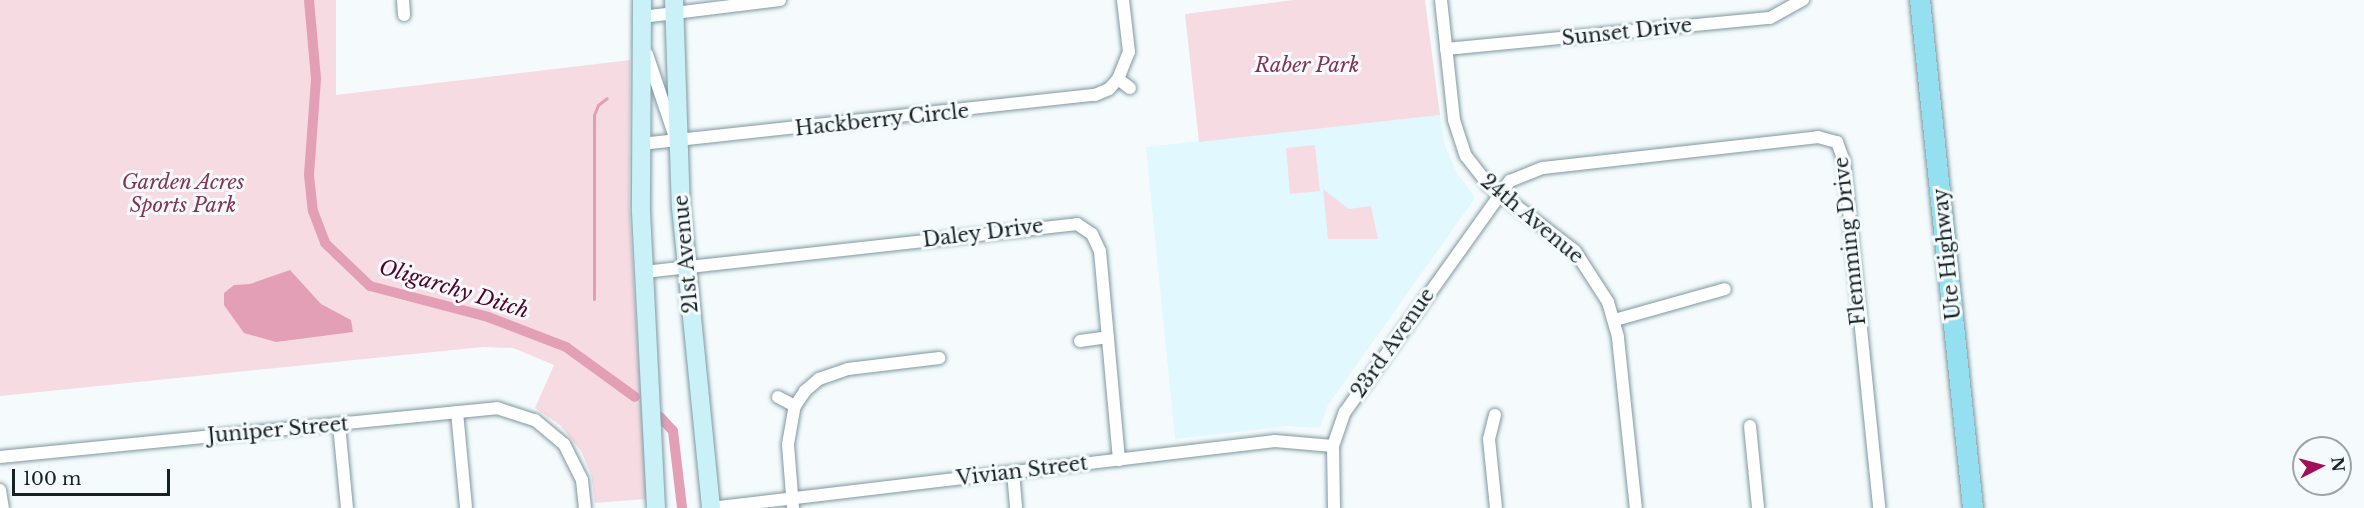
<!DOCTYPE html>
<style>
body{margin:0}
#map{position:relative;width:2364px;height:508px;overflow:hidden;background:#f5fbfd;font-family:"Libre Baskerville",serif}
div>[style]{position:absolute}
.built>*{inset:0;background:#e0f8fe}
.green>*{inset:0;background:#f7dbe3}
.water>*{inset:0;background:#e39fb5}
.stream>*{height:3px;margin:-1.5px;padding:0 1.5px;transform-origin:1.5px;border-radius:1.5px;background:#e39fb5}
.canal>*{height:10px;margin:-5px;padding:0 5px;transform-origin:5px;border-radius:5px;background:#e39fb5}
.roads{filter:drop-shadow(0 0 2px #7d99a0) drop-shadow(0 0 2px #7d99a0)}
.street>*{height:12px;margin:-6px;padding:0 6px;transform-origin:6px;border-radius:6px;background:#fff}
.secondary>*{height:18px;margin:-9px;padding:0 9px;transform-origin:9px;border-radius:9px;background:#caf0f8}
.primary>*{height:20px;margin:-10px;padding:0 10px;transform-origin:10px;border-radius:10px;background:#94e0f0}
span{translate:-50% -50%;white-space:nowrap;text-align:center;line-height:1.15;-webkit-text-stroke:6px #f5fbfd;paint-order:stroke}
.street-label{font-size:20px;color:#172225}
.park-label{font-size:20px;color:#843353;font-style:italic}
.water-label{font-size:21px;color:#54022b;font-style:italic}
.north{position:absolute;left:2292px;top:436px;width:60px;height:60px;box-sizing:border-box;background:#f5fbfd;border:2px solid #9ca4a7;border-radius:50%;rotate:84deg;font-size:16px;font-weight:700;line-height:24px;text-align:center;color:#172225}
.north::after{content:'';display:block;margin:auto;width:21px;height:27px;background:#a11159;clip-path:polygon(50% 0,100% 100%,50% 72%,0 100%)}
.scale{position:absolute;left:12px;top:469px;width:158px;height:27px;box-sizing:border-box;border:3px solid #172225;border-top:0;padding-left:8px;font-size:18px;line-height:21px;white-space:nowrap;color:#172225;-webkit-text-stroke:4px #f5fbfd;paint-order:stroke}
</style>
<div id="map">
<div class="built">
<div style="clip-path:polygon(1440px 115px,1445px 146px,1456px 171px,1475px 198px,1328px 405px,1320px 428px,1288px 426px,1175px 439px,1146px 147px)"></div>
</div>
<div class="green">
<div style="clip-path:polygon(0 0,336px 0,336px 95px,630px 60px,629px 204px,647px 499px,595px 503px,591px 474px,581px 451px,560px 425px,535px 408px,554px 365px,513px 348px,483px 347px,0 396px)"></div>
<div style="clip-path:polygon(1293px 0,1425px 0,1440px 115px,1199px 142px,1185px 14px)"></div>
<div style="clip-path:polygon(1315px 145px,1320px 191px,1290px 194px,1286px 148px)"></div>
<div style="clip-path:polygon(1323px 189px,1349px 209px,1371px 206px,1378px 239px,1328px 239px)"></div>
</div>
<div class="water">
<div style="clip-path:polygon(290px 270px,321px 304px,351px 320px,353px 332px,276px 342px,244px 333px,224px 305px,224px 293px,234px 285px,250px 284px)"></div>
</div>
<div class="stream">
<div style="left:594px;top:299px;width:184px;rotate:-90deg"></div>
<div style="left:594px;top:115px;width:11px;rotate:-68deg"></div>
<div style="left:598px;top:105px;width:11px;rotate:-38deg"></div>
</div>
<div class="canal">
<div style="left:309px;top:0;width:79px;rotate:84.9deg"></div>
<div style="left:316px;top:79px;width:96px;rotate:94.2deg"></div>
<div style="left:309px;top:175px;width:36px;rotate:84deg"></div>
<div style="left:313px;top:211px;width:34px;rotate:69deg"></div>
<div style="left:325px;top:243px;width:62px;rotate:43.7deg"></div>
<div style="left:370px;top:286px;width:122px;rotate:14.7deg"></div>
<div style="left:488px;top:317px;width:84px;rotate:21deg"></div>
<div style="left:566px;top:347px;width:85px;rotate:35.9deg"></div>
<div style="left:660px;top:417px;width:19px;rotate:47deg"></div>
<div style="left:673px;top:431px;width:78px;rotate:83.3deg"></div>
</div>
<div class="roads">
<div class="street">
<div style="left:403px;top:0;width:15px;rotate:86deg"></div>
<div style="left:1441px;top:0;width:121px;rotate:83.8deg"></div>
<div style="left:1454px;top:120px;width:38px;rotate:72deg"></div>
<div style="left:1466px;top:156px;width:37px;rotate:52deg"></div>
<div style="left:1489px;top:185px;width:108px;rotate:37.5deg"></div>
<div style="left:1575px;top:251px;width:61px;rotate:57.1deg"></div>
<div style="left:1608px;top:302px;width:37px;rotate:74deg"></div>
<div style="left:1618px;top:338px;width:171px;rotate:84deg"></div>
<div style="left:642px;top:17px;width:139px;rotate:-7deg"></div>
<div style="left:1446px;top:49px;width:325px;rotate:-5.5deg"></div>
<div style="left:1770px;top:18px;width:38px;rotate:-29deg"></div>
<div style="left:647px;top:54px;width:84px;rotate:71.4deg"></div>
<div style="left:1118px;top:79px;width:15px;rotate:37deg"></div>
<div style="left:641px;top:144px;width:457px;rotate:-6.2deg"></div>
<div style="left:1095px;top:95px;width:15px;rotate:-23deg"></div>
<div style="left:1109px;top:89px;width:13px;rotate:-48deg"></div>
<div style="left:1118px;top:79px;width:29px;rotate:-68deg"></div>
<div style="left:1129px;top:52px;width:52px;rotate:-96.6deg"></div>
<div style="left:644px;top:272px;width:436px;rotate:-6.3deg"></div>
<div style="left:1077px;top:224px;width:18px;rotate:34deg"></div>
<div style="left:1092px;top:234px;width:19px;rotate:65deg"></div>
<div style="left:1100px;top:251px;width:210px;rotate:84.8deg"></div>
<div style="left:1615px;top:320px;width:114px;rotate:-15.7deg"></div>
<div style="left:1080px;top:341px;width:28px;rotate:-8deg"></div>
<div style="left:778px;top:397px;width:19px;rotate:28deg"></div>
<div style="left:457px;top:412px;width:96px;rotate:84.6deg"></div>
<div style="left:1495px;top:415px;width:25px;rotate:104deg"></div>
<div style="left:1489px;top:439px;width:69px;rotate:84.2deg"></div>
<div style="left:339px;top:425px;width:83px;rotate:84.5deg"></div>
<div style="left:1750px;top:426px;width:82px;rotate:84.4deg"></div>
<div style="left:0;top:457px;width:499px;rotate:-5.6deg"></div>
<div style="left:497px;top:408px;width:40px;rotate:18deg"></div>
<div style="left:535px;top:420px;width:38px;rotate:40deg"></div>
<div style="left:564px;top:444px;width:40px;rotate:63.4deg"></div>
<div style="left:582px;top:480px;width:28px;rotate:84deg"></div>
<div style="left:1013px;top:472px;width:36px;rotate:85deg"></div>
<div style="left:0;top:490px;width:18px;rotate:81deg"></div>
<div style="left:711px;top:508px;width:568px;rotate:-6.77deg"></div>
<div style="left:1275px;top:441px;width:58px;rotate:4.9deg"></div>
<div style="left:793px;top:508px;width:64px;rotate:-94.5deg"></div>
<div style="left:788px;top:444px;width:39px;rotate:-80deg"></div>
<div style="left:795px;top:406px;width:18px;rotate:-56deg"></div>
<div style="left:805px;top:391px;width:18px;rotate:-41deg"></div>
<div style="left:819px;top:379px;width:31px;rotate:-19deg"></div>
<div style="left:848px;top:369px;width:92px;rotate:-6.9deg"></div>
<div style="left:1334px;top:508px;width:62px;rotate:-90.9deg"></div>
<div style="left:1333px;top:446px;width:36px;rotate:-71deg"></div>
<div style="left:1345px;top:412px;width:284px;rotate:-54.5deg"></div>
<div style="left:1510px;top:181px;width:35px;rotate:-22deg"></div>
<div style="left:1543px;top:168px;width:277px;rotate:-6.4deg"></div>
<div style="left:1818px;top:137px;width:20px;rotate:15deg"></div>
<div style="left:1837px;top:142px;width:20px;rotate:70deg"></div>
<div style="left:1844px;top:161px;width:349px;rotate:84.2deg"></div>
</div>
<div class="secondary">
<div style="left:642px;top:0;width:212px;rotate:90.3deg"></div>
<div style="left:641px;top:212px;width:296px;rotate:87.1deg"></div>
<div style="left:674px;top:0;width:207px;rotate:88.1deg"></div>
<div style="left:681px;top:207px;width:302px;rotate:84.3deg"></div>
</div>
<div class="primary">
<div style="left:1920px;top:0;width:511px;rotate:84.04deg"></div>
</div>
</div>
<div class="street-label">
<span style="left:1627px;top:32px;rotate:-6deg">Sunset Drive</span>
<span style="left:882px;top:120px;rotate:-6deg">Hackberry Circle</span>
<span style="left:1532px;top:219px;rotate:40deg">24th Avenue</span>
<span style="left:983px;top:233px;rotate:-7deg">Daley Drive</span>
<span style="left:1850px;top:241px;rotate:-96deg">Flemming Drive</span>
<span style="left:686px;top:254px;rotate:-95deg">21st Avenue</span>
<span style="left:1947px;top:254px;rotate:-96deg">Ute Highway</span>
<span style="left:1393px;top:343px;rotate:-55deg">23rd Avenue</span>
<span style="left:278px;top:430px;rotate:-5deg">Juniper Street</span>
<span style="left:1022px;top:471px;rotate:-7deg">Vivian Street</span>
</div>
<div class="park-label">
<span style="left:1307px;top:65px">Raber Park</span>
<span style="left:183px;top:194px">Garden Acres<br>Sports Park</span>
</div>
<div class="water-label">
<span style="left:454px;top:289px;rotate:17deg">Oligarchy Ditch</span>
</div>
<div class="north">N</div>
<div class="scale">100 m</div>
</div>
